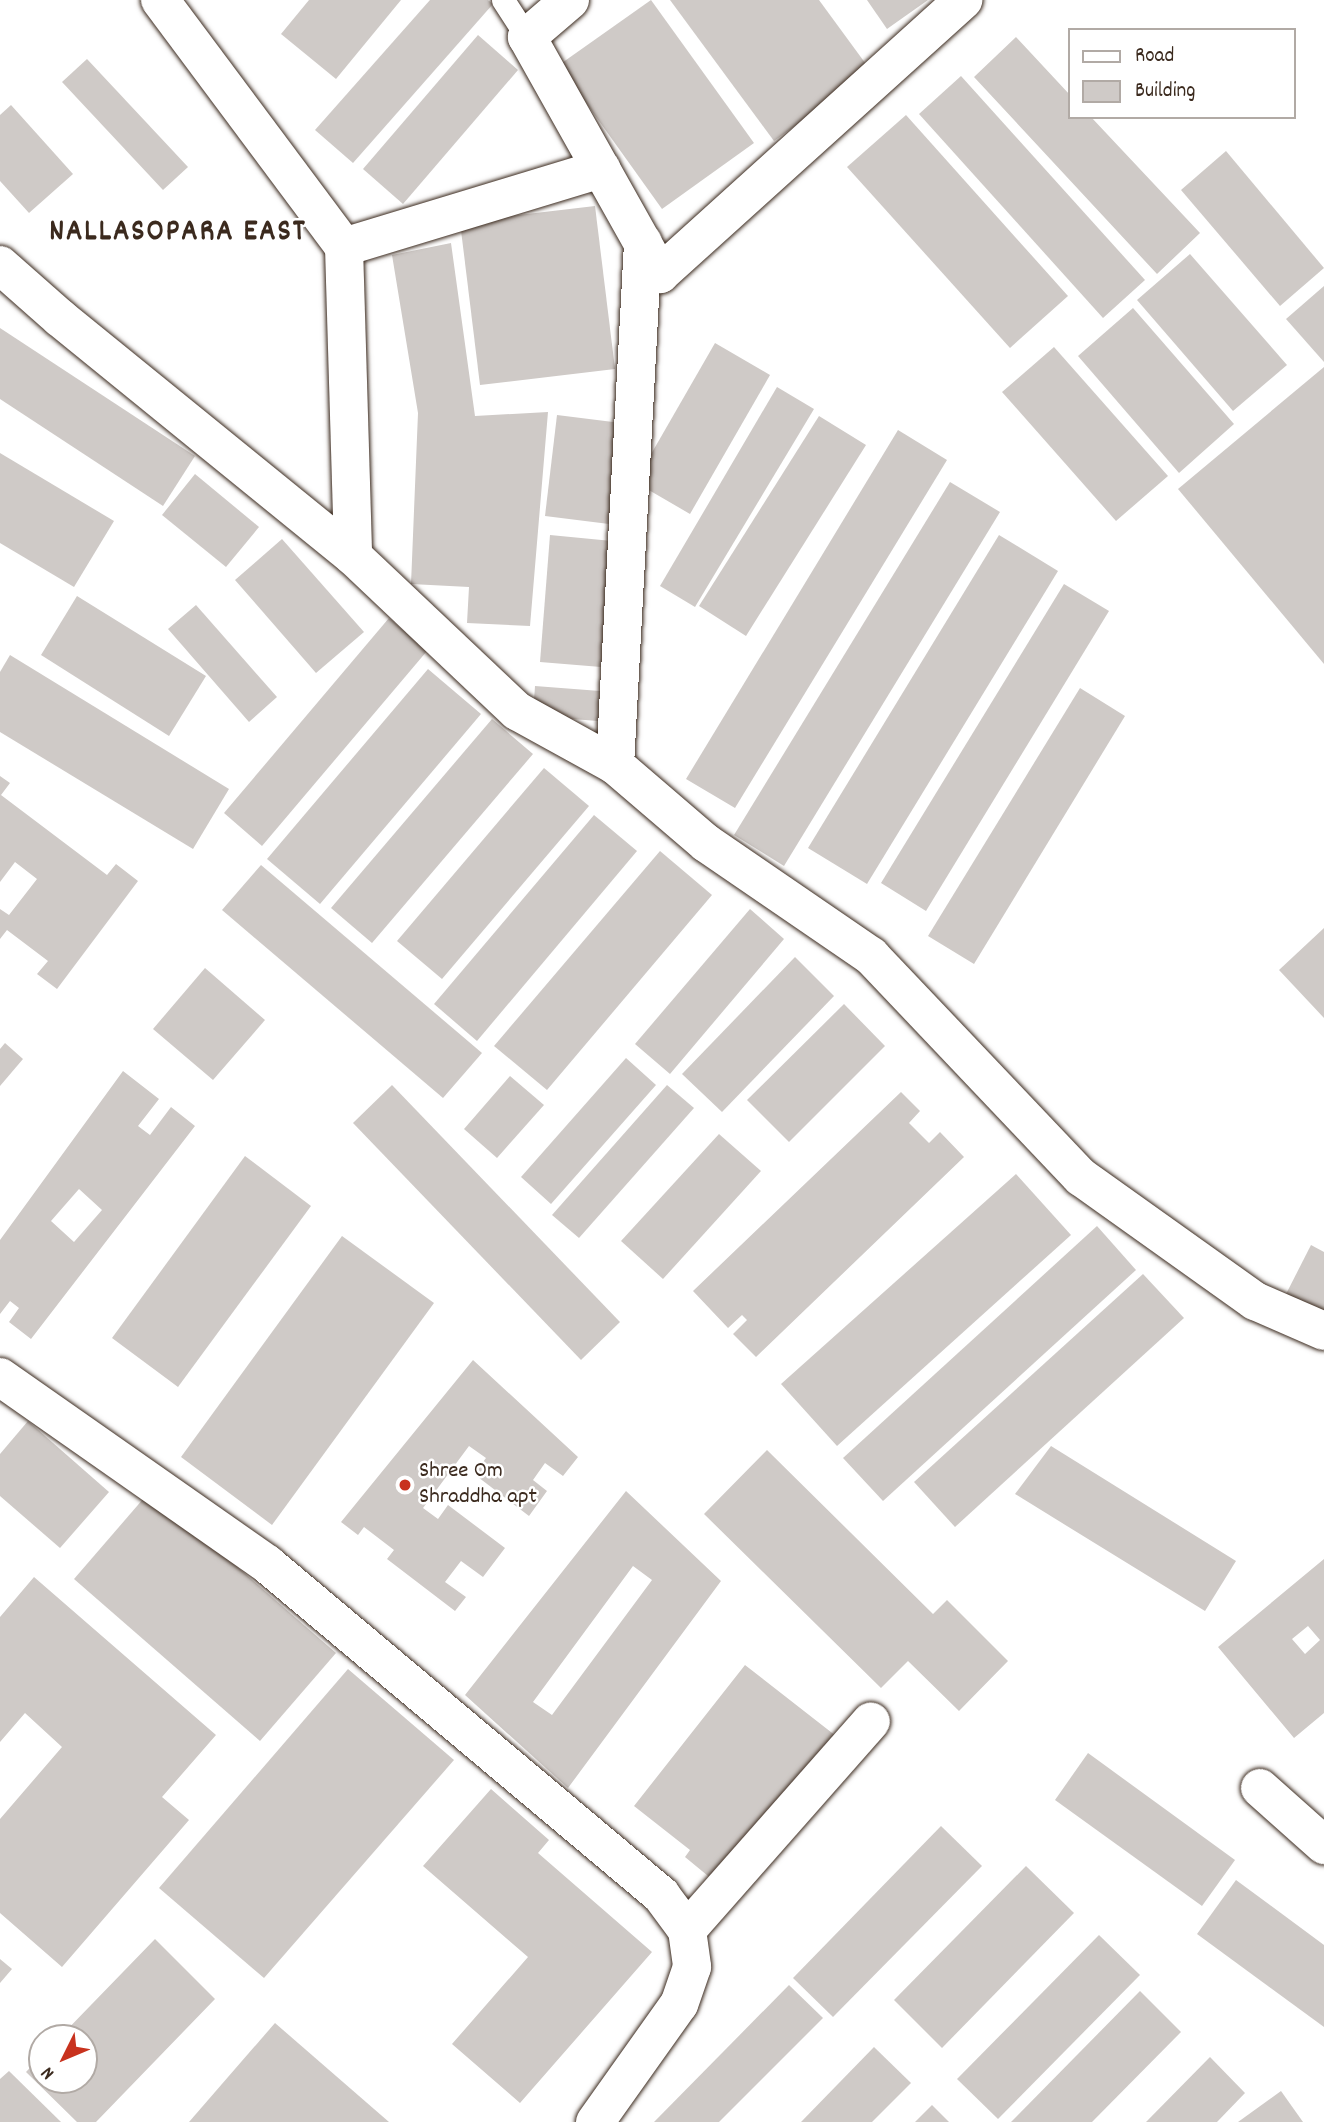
<!DOCTYPE html>
<style>
body{margin:0}
#map{position:relative;width:1324px;height:2122px;overflow:hidden;background:#fff;font-family:Dekko,sans-serif}
div>[style]{position:absolute}
.building>*{inset:0;background:#cfcac7}
.roads{filter:drop-shadow(0 0 2px #3b2a1e) drop-shadow(0 0 2px #3b2a1e)}
.lane>*{height:23px;margin:-11.5px;padding:0 11.5px;transform-origin:11.5px;border-radius:11.5px;background:#fff}
.street>*{height:38px;margin:-19px;padding:0 19px;transform-origin:19px;border-radius:19px;background:#fff}
.dots>*{width:19px;height:19px;translate:-50% -50%;box-sizing:border-box;border:4px solid #fff;border-radius:50%}
span{translate:-50% -50%;white-space:nowrap;text-align:center;line-height:1.15;-webkit-text-stroke:5px #fff;paint-order:stroke}
.poi-label{font-size:23px;color:#3b2a1e}
.left{translate:0 -50%;text-align:left}
.district-label{font-size:30px;color:#3b2a1e;font-weight:700;letter-spacing:2px}
.legend{position:absolute;left:1068px;top:28px;width:228px;height:91px;box-sizing:border-box;background:#fff;border:2px solid #b1aaa5;margin:0;padding:9px 12px;list-style:none;font-size:21px;color:#3b2a1e}
.legend li{display:flex;align-items:center;gap:14px;height:35px}
.legend b{width:35px;border:2px solid #b1aaa5}
.north{position:absolute;left:28px;top:2024px;width:70px;height:70px;box-sizing:border-box;background:#fff;border:2px solid #b1aaa5;border-radius:50%;rotate:227deg;font-size:19px;font-weight:700;line-height:28px;text-align:center;color:#3b2a1e}
.north::after{content:'';display:block;margin:auto;width:24px;height:32px;background:#c8321e;clip-path:polygon(50% 0,100% 100%,50% 72%,0 100%)}
</style>
<div id="map">
<div class="building">
<div style="clip-path:polygon(309px 0,401px 0,336px 79px,281px 34px)"></div>
<div style="clip-path:polygon(430px 0,488px 0,493px 4px,353px 163px,315px 130px)"></div>
<div style="clip-path:polygon(651px 0,754px 143px,662px 209px,559px 65px)"></div>
<div style="clip-path:polygon(670px 0,819px 0,871px 71px,774px 141px)"></div>
<div style="clip-path:polygon(867px 0,928px 0,887px 29px)"></div>
<div style="clip-path:polygon(478px 35px,518px 70px,403px 204px,363px 169px)"></div>
<div style="clip-path:polygon(1016px 37px,1070px 95px,1070px 117px,1091px 117px,1200px 233px,1157px 274px,974px 77px)"></div>
<div style="clip-path:polygon(87px 59px,188px 167px,163px 190px,62px 82px)"></div>
<div style="clip-path:polygon(961px 76px,1145px 280px,1103px 318px,919px 114px)"></div>
<div style="clip-path:polygon(11px 105px,73px 174px,29px 213px,0 181px,0 115px)"></div>
<div style="clip-path:polygon(906px 115px,1068px 296px,1010px 348px,847px 167px)"></div>
<div style="clip-path:polygon(1226px 151px,1324px 268px,1280px 306px,1181px 190px)"></div>
<div style="clip-path:polygon(595px 206px,615px 369px,480px 385px,460px 222px)"></div>
<div style="clip-path:polygon(451px 243px,475px 416px,548px 412px,530px 626px,467px 623px,469px 587px,411px 584px,418px 413px,392px 255px)"></div>
<div style="clip-path:polygon(1190px 254px,1287px 365px,1233px 411px,1137px 300px)"></div>
<div style="clip-path:polygon(1324px 286px,1324px 362px,1286px 319px)"></div>
<div style="clip-path:polygon(1133px 308px,1234px 424px,1179px 473px,1078px 356px)"></div>
<div style="clip-path:polygon(0 328px,195px 456px,163px 506px,0 399px)"></div>
<div style="clip-path:polygon(715px 343px,770px 375px,690px 514px,635px 482px)"></div>
<div style="clip-path:polygon(1054px 347px,1168px 476px,1116px 521px,1002px 392px)"></div>
<div style="clip-path:polygon(1324px 367px,1324px 664px,1178px 489px)"></div>
<div style="clip-path:polygon(777px 387px,814px 409px,695px 607px,660px 586px)"></div>
<div style="clip-path:polygon(557px 415px,629px 424px,617px 525px,545px 516px)"></div>
<div style="clip-path:polygon(819px 416px,866px 445px,746px 636px,699px 606px)"></div>
<div style="clip-path:polygon(898px 430px,947px 460px,735px 808px,686px 779px)"></div>
<div style="clip-path:polygon(0 453px,114px 521px,74px 587px,0 543px)"></div>
<div style="clip-path:polygon(195px 474px,259px 527px,226px 567px,162px 515px)"></div>
<div style="clip-path:polygon(950px 482px,1000px 512px,784px 866px,734px 835px)"></div>
<div style="clip-path:polygon(550px 535px,612px 541px,601px 667px,540px 662px)"></div>
<div style="clip-path:polygon(999px 535px,1058px 571px,867px 884px,808px 848px)"></div>
<div style="clip-path:polygon(282px 539px,364px 632px,316px 673px,235px 580px)"></div>
<div style="clip-path:polygon(1064px 584px,1109px 611px,926px 911px,881px 883px)"></div>
<div style="clip-path:polygon(77px 596px,206px 676px,169px 736px,41px 655px)"></div>
<div style="clip-path:polygon(196px 605px,277px 697px,249px 722px,168px 629px)"></div>
<div style="clip-path:polygon(389px 618px,427px 651px,262px 846px,224px 813px)"></div>
<div style="clip-path:polygon(10px 655px,229px 789px,193px 849px,0 732px,0 672px)"></div>
<div style="clip-path:polygon(428px 669px,481px 714px,320px 904px,267px 859px)"></div>
<div style="clip-path:polygon(535px 686px,600px 691px,598px 721px,533px 716px)"></div>
<div style="clip-path:polygon(1080px 688px,1125px 716px,974px 964px,928px 936px)"></div>
<div style="clip-path:polygon(492px 719px,533px 754px,372px 943px,331px 908px)"></div>
<div style="clip-path:polygon(544px 768px,589px 806px,442px 979px,397px 941px)"></div>
<div style="clip-path:polygon(0 776px,10px 783px,1px 795px,107px 875px,116px 864px,138px 881px,57px 989px,37px 974px,48px 961px,7px 930px,0 939px,0 909px,9px 915px,37px 879px,15px 862px,0 882px)"></div>
<div style="clip-path:polygon(594px 815px,637px 851px,477px 1041px,434px 1004px)"></div>
<div style="clip-path:polygon(660px 851px,712px 895px,547px 1090px,494px 1046px)"></div>
<div style="clip-path:polygon(261px 865px,482px 1053px,443px 1098px,222px 910px)"></div>
<div style="clip-path:polygon(750px 909px,784px 939px,670px 1074px,635px 1044px)"></div>
<div style="clip-path:polygon(1324px 928px,1324px 1018px,1279px 970px)"></div>
<div style="clip-path:polygon(795px 957px,834px 996px,722px 1112px,682px 1074px)"></div>
<div style="clip-path:polygon(205px 968px,265px 1020px,213px 1080px,153px 1029px)"></div>
<div style="clip-path:polygon(844px 1004px,885px 1046px,789px 1142px,747px 1100px)"></div>
<div style="clip-path:polygon(5px 1043px,23px 1059px,0 1086px,0 1049px)"></div>
<div style="clip-path:polygon(626px 1058px,656px 1085px,551px 1204px,521px 1177px)"></div>
<div style="clip-path:polygon(evenodd,123px 1071px,159px 1099px,138px 1126px,150px 1135px,171px 1107px,195px 1126px,31px 1339px,9px 1322px,19px 1308px,10px 1301px,0 1314px,0 1240px,123px 1071px,79px 1189px,102px 1210px,74px 1242px,51px 1221px,79px 1189px)"></div>
<div style="clip-path:polygon(510px 1076px,544px 1105px,497px 1158px,464px 1129px)"></div>
<div style="clip-path:polygon(392px 1085px,620px 1322px,581px 1360px,353px 1123px)"></div>
<div style="clip-path:polygon(667px 1085px,694px 1108px,579px 1238px,552px 1215px)"></div>
<div style="clip-path:polygon(901px 1092px,920px 1111px,909px 1123px,929px 1143px,940px 1132px,964px 1157px,756px 1357px,733px 1334px,747px 1320px,742px 1315px,728px 1328px,693px 1291px)"></div>
<div style="clip-path:polygon(719px 1134px,761px 1171px,663px 1279px,621px 1241px)"></div>
<div style="clip-path:polygon(245px 1156px,311px 1206px,178px 1387px,112px 1338px)"></div>
<div style="clip-path:polygon(1016px 1174px,1071px 1235px,837px 1446px,781px 1384px)"></div>
<div style="clip-path:polygon(1097px 1226px,1136px 1270px,883px 1501px,843px 1458px)"></div>
<div style="clip-path:polygon(342px 1236px,434px 1303px,272px 1525px,181px 1457px)"></div>
<div style="clip-path:polygon(1311px 1245px,1324px 1252px,1324px 1318px,1284px 1298px)"></div>
<div style="clip-path:polygon(1143px 1274px,1184px 1318px,955px 1527px,914px 1482px)"></div>
<div style="clip-path:polygon(473px 1360px,578px 1457px,563px 1476px,545px 1463px,533px 1480px,547px 1491px,529px 1516px,474px 1474px,486px 1458px,469px 1446px,423px 1508px,438px 1519px,448px 1505px,505px 1548px,483px 1577px,461px 1561px,445px 1582px,466px 1597px,455px 1611px,387px 1559px,394px 1550px,364px 1527px,358px 1535px,341px 1522px)"></div>
<div style="clip-path:polygon(28px 1421px,109px 1492px,60px 1548px,0 1496px,0 1454px)"></div>
<div style="clip-path:polygon(1051px 1446px,1236px 1561px,1205px 1611px,1015px 1494px)"></div>
<div style="clip-path:polygon(767px 1450px,933px 1614px,947px 1600px,1008px 1661px,959px 1711px,908px 1661px,881px 1688px,704px 1514px)"></div>
<div style="clip-path:polygon(150px 1491px,336px 1653px,260px 1741px,74px 1579px)"></div>
<div style="clip-path:polygon(evenodd,626px 1491px,721px 1581px,568px 1788px,465px 1695px,626px 1491px,633px 1566px,652px 1580px,552px 1715px,533px 1702px,633px 1566px)"></div>
<div style="clip-path:polygon(evenodd,1324px 1559px,1324px 1713px,1294px 1738px,1218px 1647px,1324px 1559px,1308px 1626px,1320px 1640px,1305px 1654px,1292px 1639px,1308px 1626px)"></div>
<div style="clip-path:polygon(34px 1577px,216px 1735px,162px 1797px,189px 1820px,62px 1967px,0 1913px,0 1819px,62px 1747px,25px 1713px,0 1742px,0 1617px)"></div>
<div style="clip-path:polygon(745px 1665px,836px 1736px,719px 1885px,685px 1857px,690px 1850px,634px 1806px)"></div>
<div style="clip-path:polygon(348px 1669px,454px 1760px,264px 1978px,159px 1888px)"></div>
<div style="clip-path:polygon(1088px 1753px,1235px 1860px,1202px 1906px,1055px 1800px)"></div>
<div style="clip-path:polygon(491px 1789px,549px 1840px,538px 1853px,652px 1952px,520px 2103px,452px 2044px,528px 1957px,423px 1866px)"></div>
<div style="clip-path:polygon(941px 1826px,982px 1866px,833px 2017px,793px 1978px)"></div>
<div style="clip-path:polygon(1026px 1866px,1074px 1913px,942px 2048px,894px 2000px)"></div>
<div style="clip-path:polygon(1236px 1880px,1324px 1945px,1324px 2027px,1197px 1934px)"></div>
<div style="clip-path:polygon(1099px 1935px,1140px 1975px,998px 2119px,957px 2079px)"></div>
<div style="clip-path:polygon(155px 1939px,215px 1999px,96px 2122px,77px 2122px,26px 2072px,42px 2055px,42px 2080px,84px 2080px,84px 2038px,59px 2038px)"></div>
<div style="clip-path:polygon(0 1959px,12px 1969px,0 1983px)"></div>
<div style="clip-path:polygon(789px 1985px,823px 2018px,719px 2122px,654px 2122px)"></div>
<div style="clip-path:polygon(1140px 1991px,1181px 2032px,1092px 2122px,1011px 2122px)"></div>
<div style="clip-path:polygon(275px 2023px,389px 2122px,189px 2122px)"></div>
<div style="clip-path:polygon(874px 2047px,911px 2083px,872px 2122px,801px 2122px)"></div>
<div style="clip-path:polygon(1210px 2057px,1245px 2093px,1217px 2122px,1146px 2122px)"></div>
<div style="clip-path:polygon(9px 2071px,61px 2122px,0 2122px,0 2079px)"></div>
<div style="clip-path:polygon(1281px 2091px,1303px 2122px,1238px 2122px)"></div>
<div style="clip-path:polygon(932px 2105px,949px 2122px,915px 2122px)"></div>
</div>
<div class="roads">
<div class="lane">
<div style="left:503px;top:0;width:44px;rotate:57deg"></div>
</div>
<div class="street">
<div style="left:160px;top:0;width:308px;rotate:53.3deg"></div>
<div style="left:344px;top:247px;width:309px;rotate:88.3deg"></div>
<div style="left:570px;top:0;width:57px;rotate:139.3deg"></div>
<div style="left:527px;top:37px;width:272px;rotate:60.7deg"></div>
<div style="left:660px;top:274px;width:409px;rotate:-42.1deg"></div>
<div style="left:344px;top:247px;width:269px;rotate:-16.9deg"></div>
<div style="left:0;top:265px;width:80px;rotate:41.5deg"></div>
<div style="left:60px;top:318px;width:377px;rotate:39.1deg"></div>
<div style="left:353px;top:556px;width:226px;rotate:43.4deg"></div>
<div style="left:517px;top:711px;width:112px;rotate:28.9deg"></div>
<div style="left:615px;top:765px;width:120px;rotate:40.6deg"></div>
<div style="left:706px;top:843px;width:200px;rotate:34.4deg"></div>
<div style="left:871px;top:956px;width:305px;rotate:46.5deg"></div>
<div style="left:1081px;top:1177px;width:214px;rotate:35.5deg"></div>
<div style="left:1255px;top:1301px;width:75px;rotate:23.5deg"></div>
<div style="left:615px;top:765px;width:523px;rotate:-86.93deg"></div>
<div style="left:0;top:1377px;width:326px;rotate:35deg"></div>
<div style="left:267px;top:1564px;width:515px;rotate:40.03deg"></div>
<div style="left:661px;top:1895px;width:44px;rotate:53.4deg"></div>
<div style="left:687px;top:1930px;width:37px;rotate:82deg"></div>
<div style="left:692px;top:1967px;width:39px;rotate:109deg"></div>
<div style="left:679px;top:2004px;width:145px;rotate:125.4deg"></div>
<div style="left:1260px;top:1788px;width:86px;rotate:41.7deg"></div>
<div style="left:687px;top:1930px;width:278px;rotate:-48.6deg"></div>
</div>
</div>
<div class="dots">
<div style="left:405px;top:1485px;background:#c8321e"></div>
</div>
<div class="poi-label">
<span class="left" style="left:419px;top:1485px">Shree Om<br>Shraddha apt</span>
</div>
<div class="district-label">
<span style="left:178px;top:234px">NALLASOPARA EAST</span>
</div>
<ul class="legend">
<li><b style="height:9px;background:#fff"></b>Road</li>
<li><b style="height:19px;background:#cfcac7"></b>Building</li>
</ul>
<div class="north">N</div>
</div>
